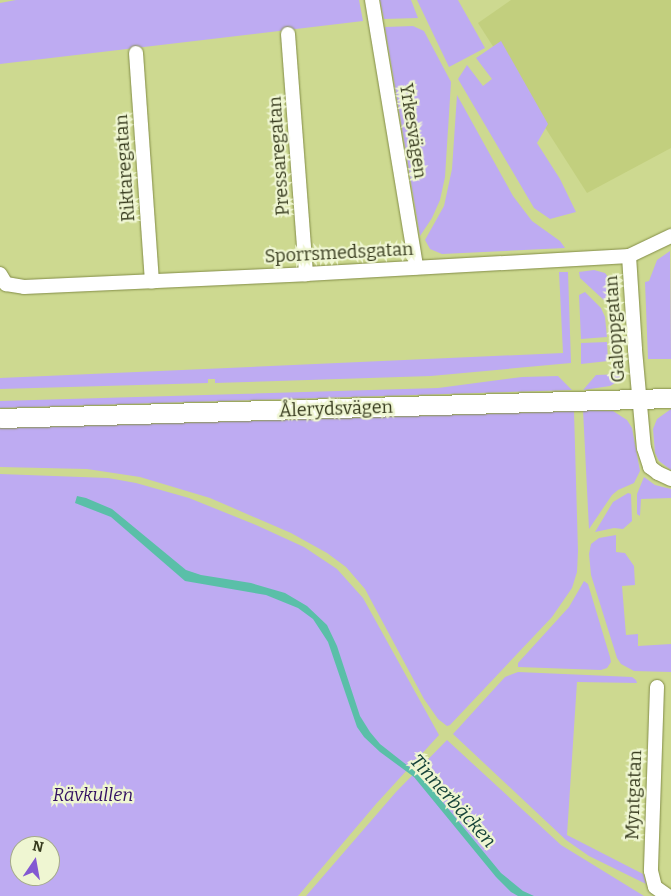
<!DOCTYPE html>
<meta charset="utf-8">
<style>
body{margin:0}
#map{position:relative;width:671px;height:896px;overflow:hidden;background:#cdd990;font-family:Bitter,serif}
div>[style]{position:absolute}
.built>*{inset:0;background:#c2cf7e}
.green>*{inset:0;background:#beabf2}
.water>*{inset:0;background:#5abfa8}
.roads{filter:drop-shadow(0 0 1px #838d47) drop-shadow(0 0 1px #838d47)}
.street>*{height:14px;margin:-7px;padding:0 7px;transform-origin:7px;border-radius:7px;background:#fff}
.secondary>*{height:19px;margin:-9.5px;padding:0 9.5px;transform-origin:9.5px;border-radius:9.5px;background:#fff}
span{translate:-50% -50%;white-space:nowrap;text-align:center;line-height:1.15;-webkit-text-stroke:4.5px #eff6d2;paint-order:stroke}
.street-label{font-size:18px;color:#363a1d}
.park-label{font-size:18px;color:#331162;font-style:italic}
.water-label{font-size:19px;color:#17443a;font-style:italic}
.north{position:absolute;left:10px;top:836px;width:50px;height:50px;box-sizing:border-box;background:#eff6d2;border:1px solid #a5ab8a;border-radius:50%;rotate:12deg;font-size:14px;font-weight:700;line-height:20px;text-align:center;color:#363a1d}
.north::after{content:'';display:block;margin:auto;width:18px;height:22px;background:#8359d2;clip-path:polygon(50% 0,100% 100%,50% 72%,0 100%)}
</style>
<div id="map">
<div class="built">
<div style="clip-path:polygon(511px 0,671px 0,671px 148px,587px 193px,478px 23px)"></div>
</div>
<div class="green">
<div style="clip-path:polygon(16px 0,359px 0,363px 21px,0 64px,0 3px)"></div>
<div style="clip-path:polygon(380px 0,411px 0,418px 18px,384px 19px)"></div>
<div style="clip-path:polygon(417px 0,458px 0,485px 48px,449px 67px)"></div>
<div style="clip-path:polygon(413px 26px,424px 31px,451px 82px,445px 177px,440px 200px,432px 218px,420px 236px,385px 27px)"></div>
<div style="clip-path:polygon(501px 41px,548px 124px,537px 143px,560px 179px,576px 212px,550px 219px,534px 208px,458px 79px,467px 65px,483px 86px,492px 79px,476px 58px)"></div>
<div style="clip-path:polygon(457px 95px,513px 196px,532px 221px,560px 241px,565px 248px,442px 254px,430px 249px,425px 240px,444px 206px,452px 169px)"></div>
<div style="clip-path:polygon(670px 251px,671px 359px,648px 359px,645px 282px,649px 281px,657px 260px)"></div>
<div style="clip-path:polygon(594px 270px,605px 273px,612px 282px,616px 323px,613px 323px,607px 303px,580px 278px,579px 272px)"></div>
<div style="clip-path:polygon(559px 272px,568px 272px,571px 363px,431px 376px,215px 383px,215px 379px,208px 379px,208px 383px,0 389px,0 378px,563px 353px)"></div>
<div style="clip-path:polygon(585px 292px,601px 308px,605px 317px,607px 337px,581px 339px,579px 295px)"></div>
<div style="clip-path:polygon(607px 342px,608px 361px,581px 364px,581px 343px)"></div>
<div style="clip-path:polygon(624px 374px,622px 379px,610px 386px,583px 390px,596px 375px)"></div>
<div style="clip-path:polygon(558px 376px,572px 390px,0 408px,0 401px,438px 388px,522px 377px)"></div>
<div style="clip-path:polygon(671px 409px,671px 470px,659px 461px,655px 453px,653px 429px,657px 419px)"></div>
<div style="clip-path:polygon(583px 410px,613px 411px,627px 420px,632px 428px,640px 471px,634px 483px,618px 490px,612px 495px,589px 529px)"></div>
<div style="clip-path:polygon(574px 411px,578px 551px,577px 572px,572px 588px,552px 617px,450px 725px,447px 726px,438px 719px,424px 699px,365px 589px,346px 567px,327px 553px,291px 533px,210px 498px,140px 477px,87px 469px,0 467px,0 428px)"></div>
<div style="clip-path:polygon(evenodd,0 474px,108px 478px,136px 483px,189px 498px,256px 525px,304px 547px,337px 569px,363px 598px,439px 735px,376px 804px,298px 896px,0 896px,0 474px,20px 846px,50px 846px,50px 876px,20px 876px,20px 846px)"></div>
<div style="clip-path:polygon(644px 477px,655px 485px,671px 489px,671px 498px,641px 499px,640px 516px,637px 514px,637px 494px)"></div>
<div style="clip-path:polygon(628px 493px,631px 494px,632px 521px,623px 529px,614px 528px,595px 532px,613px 502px)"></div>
<div style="clip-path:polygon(616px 535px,616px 552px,625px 553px,634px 566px,635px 585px,622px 586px,626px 635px,638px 634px,638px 646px,671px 644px,671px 672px,634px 671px,621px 664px,617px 658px,591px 575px,589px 554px,591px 544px,599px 538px)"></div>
<div style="clip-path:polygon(584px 581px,588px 584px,610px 657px,611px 662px,607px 668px,601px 670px,518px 667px,518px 663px,569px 607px)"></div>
<div style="clip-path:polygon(518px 672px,632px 677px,636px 680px,637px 683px,577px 682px,567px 835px,643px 874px,646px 884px,589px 856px,566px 840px,453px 734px,505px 677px)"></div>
<div style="clip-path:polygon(447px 740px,561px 845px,644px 896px,306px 896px,396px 792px)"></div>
</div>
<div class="water">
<div style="clip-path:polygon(77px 496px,86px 498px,112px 509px,186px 570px,201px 575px,251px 583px,285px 593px,307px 606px,327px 625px,337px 646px,360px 716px,370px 732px,380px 744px,422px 777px,501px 873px,523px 891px,534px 896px,518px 896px,511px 892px,496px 877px,414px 777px,380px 752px,364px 737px,357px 727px,328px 642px,313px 619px,298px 608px,266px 595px,185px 581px,111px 517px,75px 503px)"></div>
</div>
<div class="roads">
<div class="street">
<div style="left:372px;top:0;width:271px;rotate:80.6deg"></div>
<div style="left:288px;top:34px;width:241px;rotate:85.7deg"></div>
<div style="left:136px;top:53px;width:229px;rotate:86deg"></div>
<div style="left:629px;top:256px;width:94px;rotate:86.3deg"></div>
<div style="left:635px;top:350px;width:98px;rotate:84.8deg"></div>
<div style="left:644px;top:448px;width:20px;rotate:72deg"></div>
<div style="left:650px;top:467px;width:10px;rotate:37deg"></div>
<div style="left:658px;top:473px;width:14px;rotate:25deg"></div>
<div style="left:0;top:274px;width:12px;rotate:59deg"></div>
<div style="left:6px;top:284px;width:18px;rotate:9deg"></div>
<div style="left:24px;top:287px;width:282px;rotate:-2.6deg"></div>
<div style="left:306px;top:274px;width:324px;rotate:-3.2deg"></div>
<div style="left:629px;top:256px;width:47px;rotate:-25.5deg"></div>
<div style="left:657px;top:687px;width:184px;rotate:91.9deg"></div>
<div style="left:651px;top:871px;width:16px;rotate:76deg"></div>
<div style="left:655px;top:887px;width:16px;rotate:35deg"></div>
</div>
<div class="secondary">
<div style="left:0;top:418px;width:671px;rotate:-1.71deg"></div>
</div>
</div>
<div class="street-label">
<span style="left:413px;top:131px;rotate:81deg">Yrkesvägen</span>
<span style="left:279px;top:156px;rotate:-94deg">Pressaregatan</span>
<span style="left:125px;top:168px;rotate:-94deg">Riktaregatan</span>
<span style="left:339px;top:253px;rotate:-3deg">Sporrsmedsgatan</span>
<span style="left:615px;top:329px;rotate:-94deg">Galoppgatan</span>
<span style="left:336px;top:409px;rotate:-2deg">Ålerydsvägen</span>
<span style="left:634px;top:795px;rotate:-88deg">Myntgatan</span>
</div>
<div class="park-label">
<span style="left:93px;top:795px">Rävkullen</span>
</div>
<div class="water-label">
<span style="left:453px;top:801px;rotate:48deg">Tinnerbäcken</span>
</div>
<div class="north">N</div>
</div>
